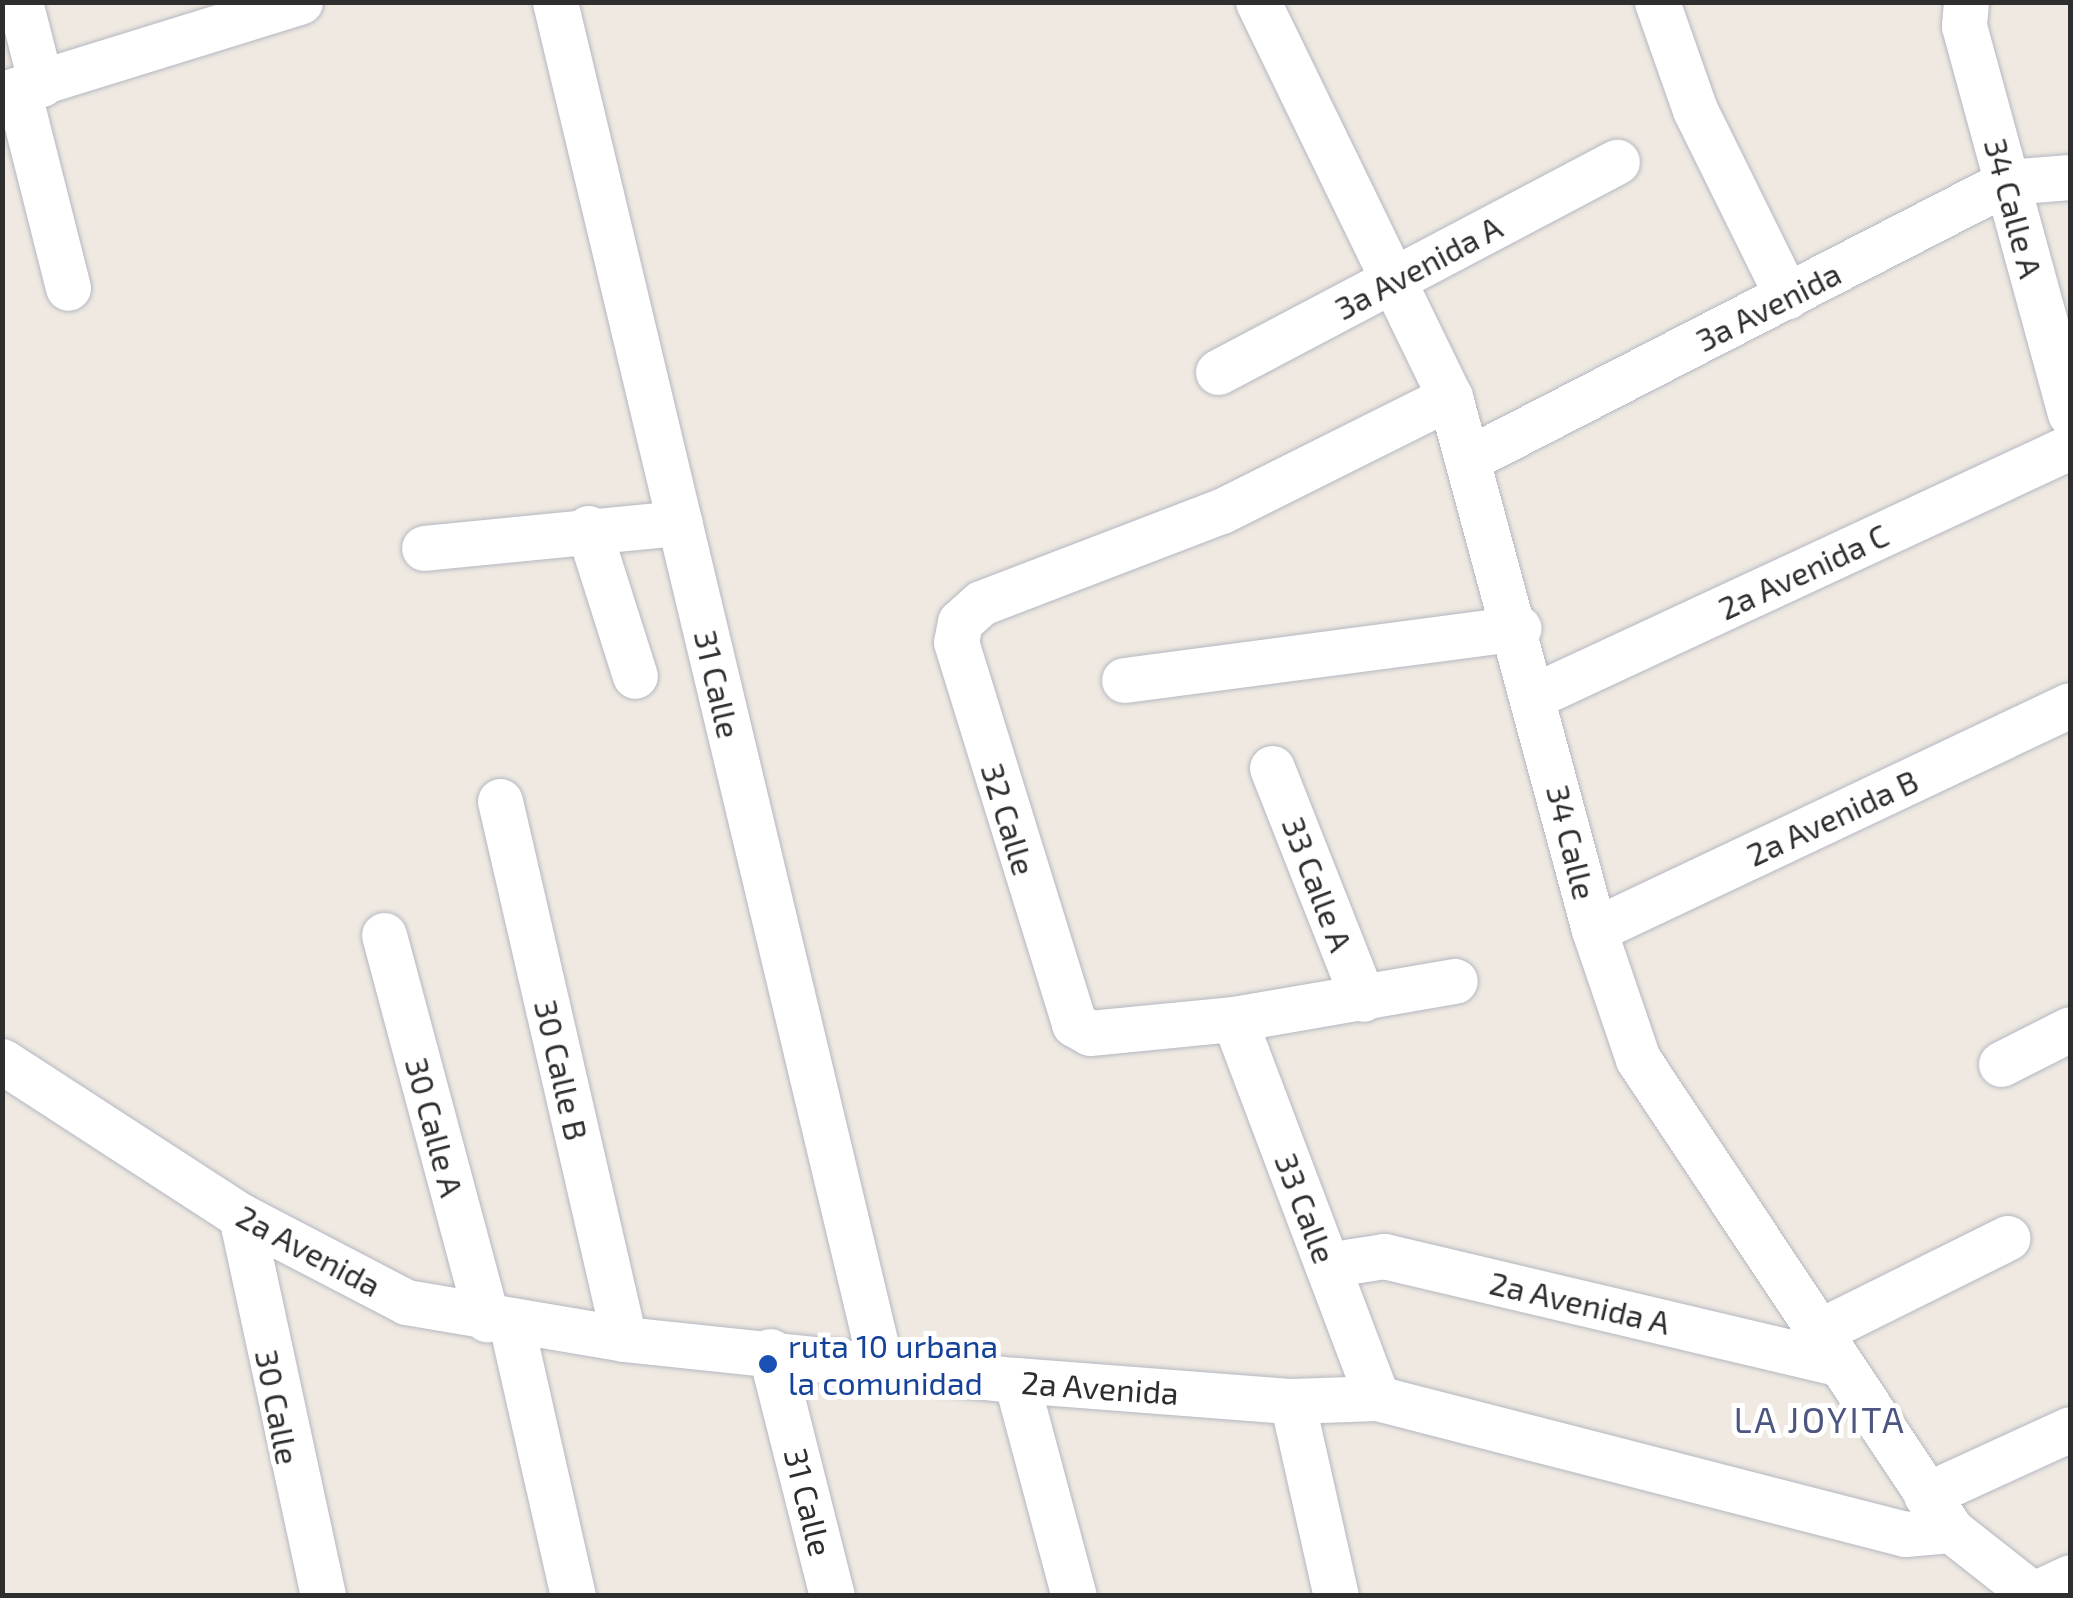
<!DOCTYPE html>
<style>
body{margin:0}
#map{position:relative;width:2073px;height:1598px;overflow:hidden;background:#efe9e1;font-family:"Exo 2",sans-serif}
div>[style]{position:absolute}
.roads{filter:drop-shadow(0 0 2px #b4b7c1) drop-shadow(0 0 2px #b4b7c1)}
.minor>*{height:45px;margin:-22.5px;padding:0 22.5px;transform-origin:22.5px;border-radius:22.5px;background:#fff}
.dots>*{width:28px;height:28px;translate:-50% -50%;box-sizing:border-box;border:5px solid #fff;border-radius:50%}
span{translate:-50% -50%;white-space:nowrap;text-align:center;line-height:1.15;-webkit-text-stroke:10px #fff;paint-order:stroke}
.street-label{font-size:32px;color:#2e2e2e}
.transit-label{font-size:32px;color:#164399}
.left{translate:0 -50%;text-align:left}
.neighbourhood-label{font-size:35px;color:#4d5680;letter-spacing:2.5px}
.frame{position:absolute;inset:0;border:5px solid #2e2e2e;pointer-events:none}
</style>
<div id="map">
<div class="roads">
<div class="minor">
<div style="left:20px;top:2px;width:85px;rotate:75.6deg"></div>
<div style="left:555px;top:2px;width:1402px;rotate:76.56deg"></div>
<div style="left:1258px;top:2px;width:439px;rotate:64.1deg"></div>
<div style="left:1450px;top:397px;width:552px;rotate:74.88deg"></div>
<div style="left:1594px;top:930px;width:136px;rotate:71.2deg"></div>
<div style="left:1638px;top:1059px;width:566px;rotate:56.39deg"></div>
<div style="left:1951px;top:1530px;width:107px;rotate:38.2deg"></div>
<div style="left:1657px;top:2px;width:114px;rotate:70.6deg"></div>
<div style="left:1695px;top:110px;width:208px;rotate:63.7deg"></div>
<div style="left:1966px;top:2px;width:24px;rotate:95deg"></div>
<div style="left:1964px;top:26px;width:402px;rotate:74.7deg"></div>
<div style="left:18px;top:90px;width:204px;rotate:75.8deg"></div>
<div style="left:2px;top:94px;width:312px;rotate:-17.2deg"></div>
<div style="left:1218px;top:372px;width:451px;rotate:-27.8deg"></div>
<div style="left:1450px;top:397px;width:256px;rotate:153.5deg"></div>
<div style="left:1221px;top:511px;width:257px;rotate:159deg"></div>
<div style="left:981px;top:603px;width:28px;rotate:138deg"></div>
<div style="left:960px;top:622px;width:20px;rotate:101deg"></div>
<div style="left:956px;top:642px;width:400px;rotate:72.8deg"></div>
<div style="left:1074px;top:1024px;width:18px;rotate:29deg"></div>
<div style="left:1090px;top:1033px;width:145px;rotate:-5.6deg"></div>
<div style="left:1234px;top:1019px;width:224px;rotate:-9.8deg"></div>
<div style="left:1472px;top:457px;width:602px;rotate:-27.2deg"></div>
<div style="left:2007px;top:182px;width:63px;rotate:-4.5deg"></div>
<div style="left:588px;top:528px;width:155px;rotate:72.4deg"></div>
<div style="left:424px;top:548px;width:257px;rotate:-5.6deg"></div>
<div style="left:1124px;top:680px;width:398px;rotate:-7.5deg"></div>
<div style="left:1536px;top:695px;width:589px;rotate:-24.91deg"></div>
<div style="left:1272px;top:768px;width:248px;rotate:68.5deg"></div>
<div style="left:500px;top:801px;width:552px;rotate:77.02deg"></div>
<div style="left:1594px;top:930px;width:526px;rotate:-25.3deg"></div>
<div style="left:384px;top:935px;width:398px;rotate:75deg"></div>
<div style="left:1234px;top:1019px;width:405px;rotate:69.3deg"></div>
<div style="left:2px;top:1061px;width:285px;rotate:33deg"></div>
<div style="left:241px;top:1216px;width:186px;rotate:27.5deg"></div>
<div style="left:406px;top:1302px;width:221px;rotate:9.6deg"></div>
<div style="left:624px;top:1339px;width:394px;rotate:6deg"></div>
<div style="left:1016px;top:1380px;width:277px;rotate:4.4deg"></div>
<div style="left:1292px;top:1401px;width:85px;rotate:-2deg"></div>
<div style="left:1377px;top:1398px;width:545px;rotate:14.44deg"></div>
<div style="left:1905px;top:1534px;width:46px;rotate:-5deg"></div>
<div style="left:2001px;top:1064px;width:77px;rotate:-26.9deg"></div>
<div style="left:241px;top:1216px;width:389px;rotate:77.8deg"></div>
<div style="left:1327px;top:1265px;width:58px;rotate:-9deg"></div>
<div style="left:1384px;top:1256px;width:460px;rotate:13.3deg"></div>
<div style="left:511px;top:1323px;width:280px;rotate:77.2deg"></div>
<div style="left:1814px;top:1334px;width:216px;rotate:-26.4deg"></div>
<div style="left:770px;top:1351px;width:253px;rotate:75.8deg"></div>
<div style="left:1016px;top:1380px;width:224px;rotate:75deg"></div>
<div style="left:1292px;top:1401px;width:200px;rotate:77.3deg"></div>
<div style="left:1926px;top:1495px;width:158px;rotate:-24.6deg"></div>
<div style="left:2034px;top:1594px;width:40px;rotate:-25deg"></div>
</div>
</div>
<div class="dots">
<div style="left:768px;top:1364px;background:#1a4fb4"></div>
</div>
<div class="street-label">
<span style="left:2014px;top:208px;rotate:75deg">34 Calle A</span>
<span style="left:1418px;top:267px;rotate:-28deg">3a Avenida A</span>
<span style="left:1768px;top:306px;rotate:-27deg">3a Avenida</span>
<span style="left:1803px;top:571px;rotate:-25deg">2a Avenida C</span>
<span style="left:718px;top:684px;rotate:77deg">31 Calle</span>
<span style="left:1832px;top:817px;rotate:-25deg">2a Avenida B</span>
<span style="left:1009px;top:819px;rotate:73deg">32 Calle</span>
<span style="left:1572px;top:842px;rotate:76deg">34 Calle</span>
<span style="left:1318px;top:884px;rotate:69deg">33 Calle A</span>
<span style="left:562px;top:1070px;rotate:77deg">30 Calle B</span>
<span style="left:435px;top:1127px;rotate:75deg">30 Calle A</span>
<span style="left:1306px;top:1208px;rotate:69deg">33 Calle</span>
<span style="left:309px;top:1250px;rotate:28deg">2a Avenida</span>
<span style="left:1580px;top:1302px;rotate:13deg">2a Avenida A</span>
<span style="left:1100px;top:1387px;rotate:4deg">2a Avenida</span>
<span style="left:278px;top:1407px;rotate:79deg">30 Calle</span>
<span style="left:809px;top:1502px;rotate:76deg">31 Calle</span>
</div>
<div class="transit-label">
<span class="left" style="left:788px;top:1364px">ruta 10 urbana<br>la comunidad</span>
</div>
<div class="neighbourhood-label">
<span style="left:1820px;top:1419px">LA JOYITA</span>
</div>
<div class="frame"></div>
</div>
